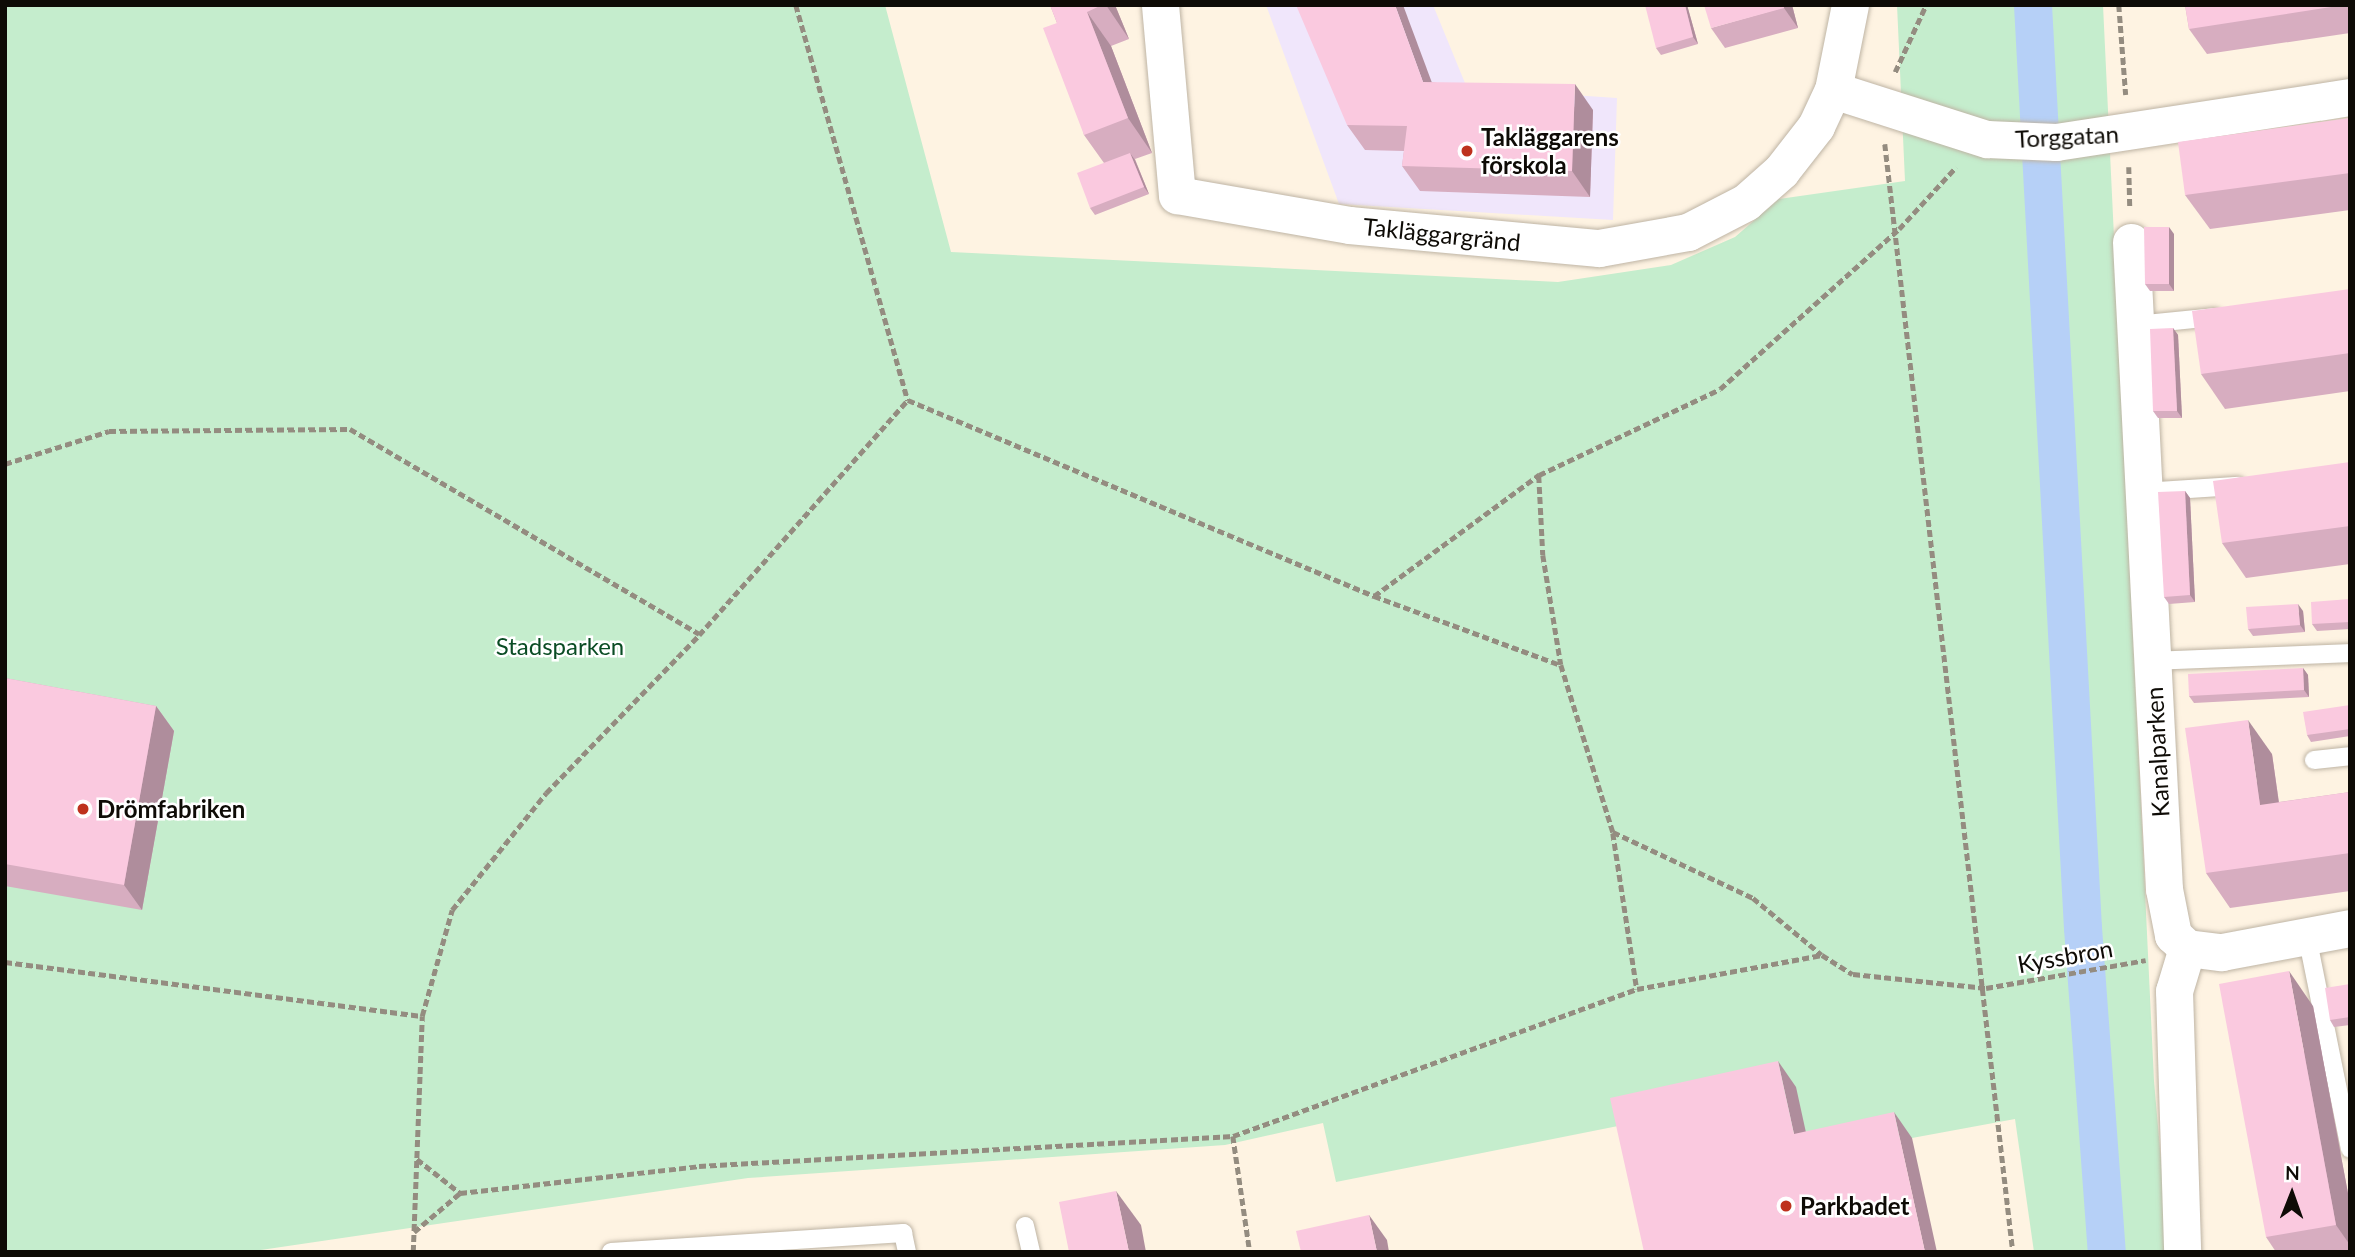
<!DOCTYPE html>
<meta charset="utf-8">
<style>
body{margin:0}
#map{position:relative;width:2355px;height:1257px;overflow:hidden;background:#fef3e2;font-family:Lato,sans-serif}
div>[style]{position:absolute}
.education>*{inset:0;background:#f0e6fb}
.green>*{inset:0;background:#c5edcd}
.canal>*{height:38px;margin:-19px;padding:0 19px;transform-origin:19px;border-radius:19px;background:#b6d0f7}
.path>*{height:4.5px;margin-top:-2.25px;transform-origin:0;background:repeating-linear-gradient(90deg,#948c80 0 7px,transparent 0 10.5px)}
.roads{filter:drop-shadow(0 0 2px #beb4a4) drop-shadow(0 0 2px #beb4a4)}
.lane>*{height:18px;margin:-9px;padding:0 9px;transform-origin:9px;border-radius:9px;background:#fff}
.street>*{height:37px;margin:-18.5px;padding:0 18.5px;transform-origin:18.5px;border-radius:18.5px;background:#fff}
.wall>*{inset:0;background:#d7adc0}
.shaded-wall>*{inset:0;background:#af8d9c}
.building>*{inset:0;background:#fac9df}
.dots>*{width:19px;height:19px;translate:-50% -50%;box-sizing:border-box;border:4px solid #fff;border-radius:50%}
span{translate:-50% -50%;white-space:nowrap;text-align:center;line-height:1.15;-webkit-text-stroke:5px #fff;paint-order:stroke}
.street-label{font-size:24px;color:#0e0b06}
.poi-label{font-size:24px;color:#0e0b06;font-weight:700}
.left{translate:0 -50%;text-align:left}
.park-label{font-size:24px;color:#0a4c24}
.frame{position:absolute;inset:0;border:7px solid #0e0b06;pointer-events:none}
.north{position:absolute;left:2257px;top:1159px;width:70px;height:70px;-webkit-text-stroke:5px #fff;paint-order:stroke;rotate:1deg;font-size:19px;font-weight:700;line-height:28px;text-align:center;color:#0e0b06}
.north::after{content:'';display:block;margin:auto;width:24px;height:32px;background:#0e0b06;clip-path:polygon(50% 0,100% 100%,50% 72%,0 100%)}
</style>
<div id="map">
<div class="education">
<div style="clip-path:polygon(1266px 5px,1433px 5px,1467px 88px,1617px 98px,1613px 220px,1339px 204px)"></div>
</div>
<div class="green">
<div style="clip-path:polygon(5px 5px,885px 5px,951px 252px,1558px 282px,1671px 265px,1735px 237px,1779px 199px,1905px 181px,1897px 5px,2103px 5px,2154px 1081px,2169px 1252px,2034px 1252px,2015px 1119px,1912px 1138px,1628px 1124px,1336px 1182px,1323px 1123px,1225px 1145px,748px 1178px,248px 1252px,5px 1252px)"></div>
</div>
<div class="canal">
<div style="left:2033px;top:5px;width:924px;rotate:86.9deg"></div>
<div style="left:2083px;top:928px;width:325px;rotate:85.8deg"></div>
</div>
<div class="path">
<div style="left:796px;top:5px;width:411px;rotate:74.2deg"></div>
<div style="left:2119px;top:5px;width:90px;rotate:85.6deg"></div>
<div style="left:1895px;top:72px;width:74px;rotate:-65.2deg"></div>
<div style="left:1885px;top:144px;width:1115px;rotate:83.41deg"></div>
<div style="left:2129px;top:167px;width:40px;rotate:88.6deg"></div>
<div style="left:908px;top:400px;width:506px;rotate:22.81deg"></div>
<div style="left:1374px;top:596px;width:205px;rotate:-36.3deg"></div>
<div style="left:1539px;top:475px;width:200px;rotate:-25.4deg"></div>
<div style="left:1720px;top:389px;width:240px;rotate:-41.8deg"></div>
<div style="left:1899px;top:229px;width:84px;rotate:-47.4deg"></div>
<div style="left:5px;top:464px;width:109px;rotate:-17.6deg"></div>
<div style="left:109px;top:431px;width:241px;rotate:-0.5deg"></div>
<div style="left:350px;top:429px;width:405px;rotate:30.4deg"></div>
<div style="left:1539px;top:476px;width:79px;rotate:87.1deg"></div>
<div style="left:1543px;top:555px;width:111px;rotate:80.7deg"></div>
<div style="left:1374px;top:596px;width:199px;rotate:20.3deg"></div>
<div style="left:1561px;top:665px;width:175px;rotate:72.7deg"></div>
<div style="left:1613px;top:832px;width:155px;rotate:25.2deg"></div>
<div style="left:1753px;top:898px;width:89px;rotate:39.6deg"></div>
<div style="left:1613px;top:833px;width:158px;rotate:81.3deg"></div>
<div style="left:5px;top:962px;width:420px;rotate:7.4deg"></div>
<div style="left:422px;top:1016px;width:110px;rotate:-74.2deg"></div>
<div style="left:452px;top:910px;width:150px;rotate:-51.2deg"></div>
<div style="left:546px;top:793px;width:220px;rotate:-45.9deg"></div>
<div style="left:699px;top:635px;width:314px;rotate:-48.4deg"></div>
<div style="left:1233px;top:1136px;width:117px;rotate:81.7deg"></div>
<div style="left:417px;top:1159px;width:55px;rotate:38.3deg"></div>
<div style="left:460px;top:1193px;width:241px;rotate:-6.4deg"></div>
<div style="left:699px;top:1166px;width:535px;rotate:-3.22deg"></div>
<div style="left:1233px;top:1136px;width:430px;rotate:-20deg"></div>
<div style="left:1637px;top:989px;width:188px;rotate:-10.4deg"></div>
<div style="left:1822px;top:955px;width:36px;rotate:32deg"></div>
<div style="left:1853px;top:974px;width:134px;rotate:6deg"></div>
<div style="left:1986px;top:988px;width:162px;rotate:-9.9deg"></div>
<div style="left:414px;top:1232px;width:60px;rotate:-40.3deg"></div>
<div style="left:413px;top:1252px;width:236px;rotate:-87.8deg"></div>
</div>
<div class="roads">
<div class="lane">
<div style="left:2135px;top:325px;width:80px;rotate:-5.7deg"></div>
<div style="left:2144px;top:492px;width:94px;rotate:-3.7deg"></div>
<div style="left:2153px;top:661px;width:197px;rotate:-2.3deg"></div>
<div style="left:2314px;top:760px;width:36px;rotate:-6deg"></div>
<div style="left:2307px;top:936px;width:217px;rotate:78.6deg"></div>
<div style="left:1025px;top:1226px;width:27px;rotate:77deg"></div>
<div style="left:611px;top:1252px;width:293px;rotate:-3.7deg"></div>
<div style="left:903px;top:1233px;width:19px;rotate:78deg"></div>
</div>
<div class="street">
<div style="left:1160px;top:5px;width:191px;rotate:84.9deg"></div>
<div style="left:1177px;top:195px;width:175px;rotate:9.9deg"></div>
<div style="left:1349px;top:225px;width:251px;rotate:5.3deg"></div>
<div style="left:1599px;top:248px;width:90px;rotate:-10.2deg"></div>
<div style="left:1688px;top:232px;width:65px;rotate:-27.3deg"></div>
<div style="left:1746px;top:202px;width:47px;rotate:-41.5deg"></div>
<div style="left:1781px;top:171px;width:57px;rotate:-52.1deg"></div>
<div style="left:1816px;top:126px;width:40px;rotate:-65deg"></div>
<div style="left:1833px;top:90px;width:87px;rotate:-78.7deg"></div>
<div style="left:1833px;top:90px;width:162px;rotate:17.7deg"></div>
<div style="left:1987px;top:139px;width:69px;rotate:2.5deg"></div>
<div style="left:2056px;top:142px;width:297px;rotate:-8.7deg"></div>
<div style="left:2131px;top:242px;width:648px;rotate:87.08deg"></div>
<div style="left:2164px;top:889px;width:47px;rotate:78.9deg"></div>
<div style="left:2173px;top:935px;width:19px;rotate:43deg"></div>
<div style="left:2187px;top:948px;width:45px;rotate:106.8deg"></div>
<div style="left:2174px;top:991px;width:261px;rotate:88.2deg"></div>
<div style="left:2187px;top:948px;width:35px;rotate:7deg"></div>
<div style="left:2222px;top:952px;width:130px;rotate:-10.6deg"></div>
</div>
</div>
<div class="wall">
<div style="clip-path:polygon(1050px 5px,1115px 5px,1129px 39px,1111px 46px,1152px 153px,1135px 159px,1149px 194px,1095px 215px,1090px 208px,1104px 163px,1084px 135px,1057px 23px)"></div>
<div style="clip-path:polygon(1687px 5px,1698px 44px,1661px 55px,1656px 48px)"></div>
<div style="clip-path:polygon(1792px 5px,1798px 28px,1725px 48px,1711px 28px)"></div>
<div style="clip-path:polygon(2185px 5px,2350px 5px,2350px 33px,2207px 54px,2189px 29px)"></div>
<div style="clip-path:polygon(1431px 82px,1593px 110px,1590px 197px,1420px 191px,1402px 166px,1404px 151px,1365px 150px,1347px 125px)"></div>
<div style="clip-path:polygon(2350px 118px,2350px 210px,2210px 229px,2185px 195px)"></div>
<div style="clip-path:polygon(2174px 234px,2174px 291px,2150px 291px,2145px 284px)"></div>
<div style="clip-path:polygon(2350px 289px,2350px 391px,2225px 409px,2201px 374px)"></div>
<div style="clip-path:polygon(2173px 328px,2178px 335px,2182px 418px,2158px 418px,2153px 411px)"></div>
<div style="clip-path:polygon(2350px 462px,2350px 564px,2246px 578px,2222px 543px)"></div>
<div style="clip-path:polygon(2185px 491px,2190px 498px,2195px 602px,2169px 604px,2164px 597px)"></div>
<div style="clip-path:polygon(2350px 599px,2350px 629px,2317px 631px,2312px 624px)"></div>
<div style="clip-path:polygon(2303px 611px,2305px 632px,2253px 636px,2248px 629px)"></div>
<div style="clip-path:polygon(2303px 668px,2308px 675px,2309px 697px,2194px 703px,2189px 696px)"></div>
<div style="clip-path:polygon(5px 678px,156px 706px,174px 731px,142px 910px,5px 886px)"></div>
<div style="clip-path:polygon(2350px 705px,2350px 736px,2311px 742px,2307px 735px)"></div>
<div style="clip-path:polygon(2272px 754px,2279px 802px,2350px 792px,2350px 891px,2230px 908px,2206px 873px)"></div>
<div style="clip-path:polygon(2350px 984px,2350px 1025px,2334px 1027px,2330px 1020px)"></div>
<div style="clip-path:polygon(2313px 1006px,2350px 1204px,2350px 1252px,2276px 1252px,2266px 1237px)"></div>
</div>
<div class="shaded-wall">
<div style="clip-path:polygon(1106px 5px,1115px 5px,1129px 39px)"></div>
<div style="clip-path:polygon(1395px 5px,1403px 5px,1441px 107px,1423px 82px)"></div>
<div style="clip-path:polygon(1685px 5px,1687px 5px,1698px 44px,1693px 37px)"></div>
<div style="clip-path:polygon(1783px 5px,1792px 5px,1798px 28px,1784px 8px)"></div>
<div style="clip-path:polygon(1087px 12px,1111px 46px,1152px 153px,1128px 118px)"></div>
<div style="clip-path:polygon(1575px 84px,1593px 110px,1590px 197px,1572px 171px)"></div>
<div style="clip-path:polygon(1130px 153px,1135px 160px,1149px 194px,1144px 187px)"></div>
<div style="clip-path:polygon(2169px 227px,2174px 234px,2174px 291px,2169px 284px)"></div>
<div style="clip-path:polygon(2173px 328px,2178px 335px,2182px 418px,2177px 411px)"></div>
<div style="clip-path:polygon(2185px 491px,2190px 498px,2195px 602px,2190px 595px)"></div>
<div style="clip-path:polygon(2298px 604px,2303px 611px,2305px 632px,2300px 625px)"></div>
<div style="clip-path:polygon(2303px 668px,2308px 675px,2309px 697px,2304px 690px)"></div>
<div style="clip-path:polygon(156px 706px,174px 731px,142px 910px,124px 885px)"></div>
<div style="clip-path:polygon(2248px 720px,2272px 754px,2284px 840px,2260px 805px)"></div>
<div style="clip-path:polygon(2289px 971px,2313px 1006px,2350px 1204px,2350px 1245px,2336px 1225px)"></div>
<div style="clip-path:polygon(1778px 1061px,1796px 1087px,1812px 1160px,1794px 1134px)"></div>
<div style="clip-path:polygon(1894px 1112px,1912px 1138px,1937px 1252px,1925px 1252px)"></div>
<div style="clip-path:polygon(1116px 1191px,1141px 1225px,1146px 1252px,1129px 1252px)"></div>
<div style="clip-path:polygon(1369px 1215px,1387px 1240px,1389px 1252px,1377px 1252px)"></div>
</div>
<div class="building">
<div style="clip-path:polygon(1050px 5px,1102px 5px,1087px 12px,1128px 118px,1084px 135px,1043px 28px,1057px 23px)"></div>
<div style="clip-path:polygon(1296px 5px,1395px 5px,1423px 82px,1575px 84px,1572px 171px,1402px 166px,1407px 126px,1347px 125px)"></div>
<div style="clip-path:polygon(1645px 5px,1685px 5px,1693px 37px,1656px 48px)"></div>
<div style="clip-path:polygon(1704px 5px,1783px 5px,1784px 8px,1711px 28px)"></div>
<div style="clip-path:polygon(2185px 5px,2344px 5px,2189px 29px)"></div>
<div style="clip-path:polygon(2350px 118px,2350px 173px,2185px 195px,2178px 142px)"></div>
<div style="clip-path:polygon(1130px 153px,1144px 187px,1090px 208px,1077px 173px)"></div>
<div style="clip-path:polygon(2144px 227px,2169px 227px,2169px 284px,2145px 284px)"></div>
<div style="clip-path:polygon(2350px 289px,2350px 353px,2201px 374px,2192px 311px)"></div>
<div style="clip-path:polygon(2173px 328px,2177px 411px,2153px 411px,2150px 329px)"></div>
<div style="clip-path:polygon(2350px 462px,2350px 526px,2222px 543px,2213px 481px)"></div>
<div style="clip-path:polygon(2185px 491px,2190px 595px,2164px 597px,2158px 492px)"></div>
<div style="clip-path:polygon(2350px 599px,2350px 622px,2312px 624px,2311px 602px)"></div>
<div style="clip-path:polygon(2298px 604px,2300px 625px,2248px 629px,2246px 607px)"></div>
<div style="clip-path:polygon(2303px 668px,2304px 690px,2189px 696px,2188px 674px)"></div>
<div style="clip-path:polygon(5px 678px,156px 706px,124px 885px,5px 864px)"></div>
<div style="clip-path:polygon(2350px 705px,2350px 729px,2307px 735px,2303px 712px)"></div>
<div style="clip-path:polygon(2248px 720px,2260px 805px,2350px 792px,2350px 853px,2206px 873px,2185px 728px)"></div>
<div style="clip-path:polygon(2289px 971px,2336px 1225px,2266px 1237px,2219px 984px)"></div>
<div style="clip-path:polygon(2350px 984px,2350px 1017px,2330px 1020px,2325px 988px)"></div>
<div style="clip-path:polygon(1778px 1061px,1794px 1134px,1894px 1112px,1925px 1252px,1644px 1252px,1610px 1098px)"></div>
<div style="clip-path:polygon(1116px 1191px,1129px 1252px,1069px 1252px,1059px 1202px)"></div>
<div style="clip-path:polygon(1369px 1215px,1377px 1252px,1301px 1252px,1296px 1231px)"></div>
</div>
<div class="dots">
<div style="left:1467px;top:151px;background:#be311d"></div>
<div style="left:83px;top:809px;background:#be311d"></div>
<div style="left:1786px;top:1206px;background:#be311d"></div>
</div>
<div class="street-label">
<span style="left:2067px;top:136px;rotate:-3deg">Torggatan</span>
<span style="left:1442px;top:234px;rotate:6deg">Takläggargränd</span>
<span style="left:2157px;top:752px;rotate:-93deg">Kanalparken</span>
<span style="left:2065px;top:956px;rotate:-10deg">Kyssbron</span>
</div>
<div class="poi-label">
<span class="left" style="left:1481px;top:151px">Takläggarens<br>förskola</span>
<span class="left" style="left:97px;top:809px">Drömfabriken</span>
<span class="left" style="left:1800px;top:1206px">Parkbadet</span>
</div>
<div class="park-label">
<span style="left:560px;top:646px">Stadsparken</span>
</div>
<div class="frame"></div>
<div class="north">N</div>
</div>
